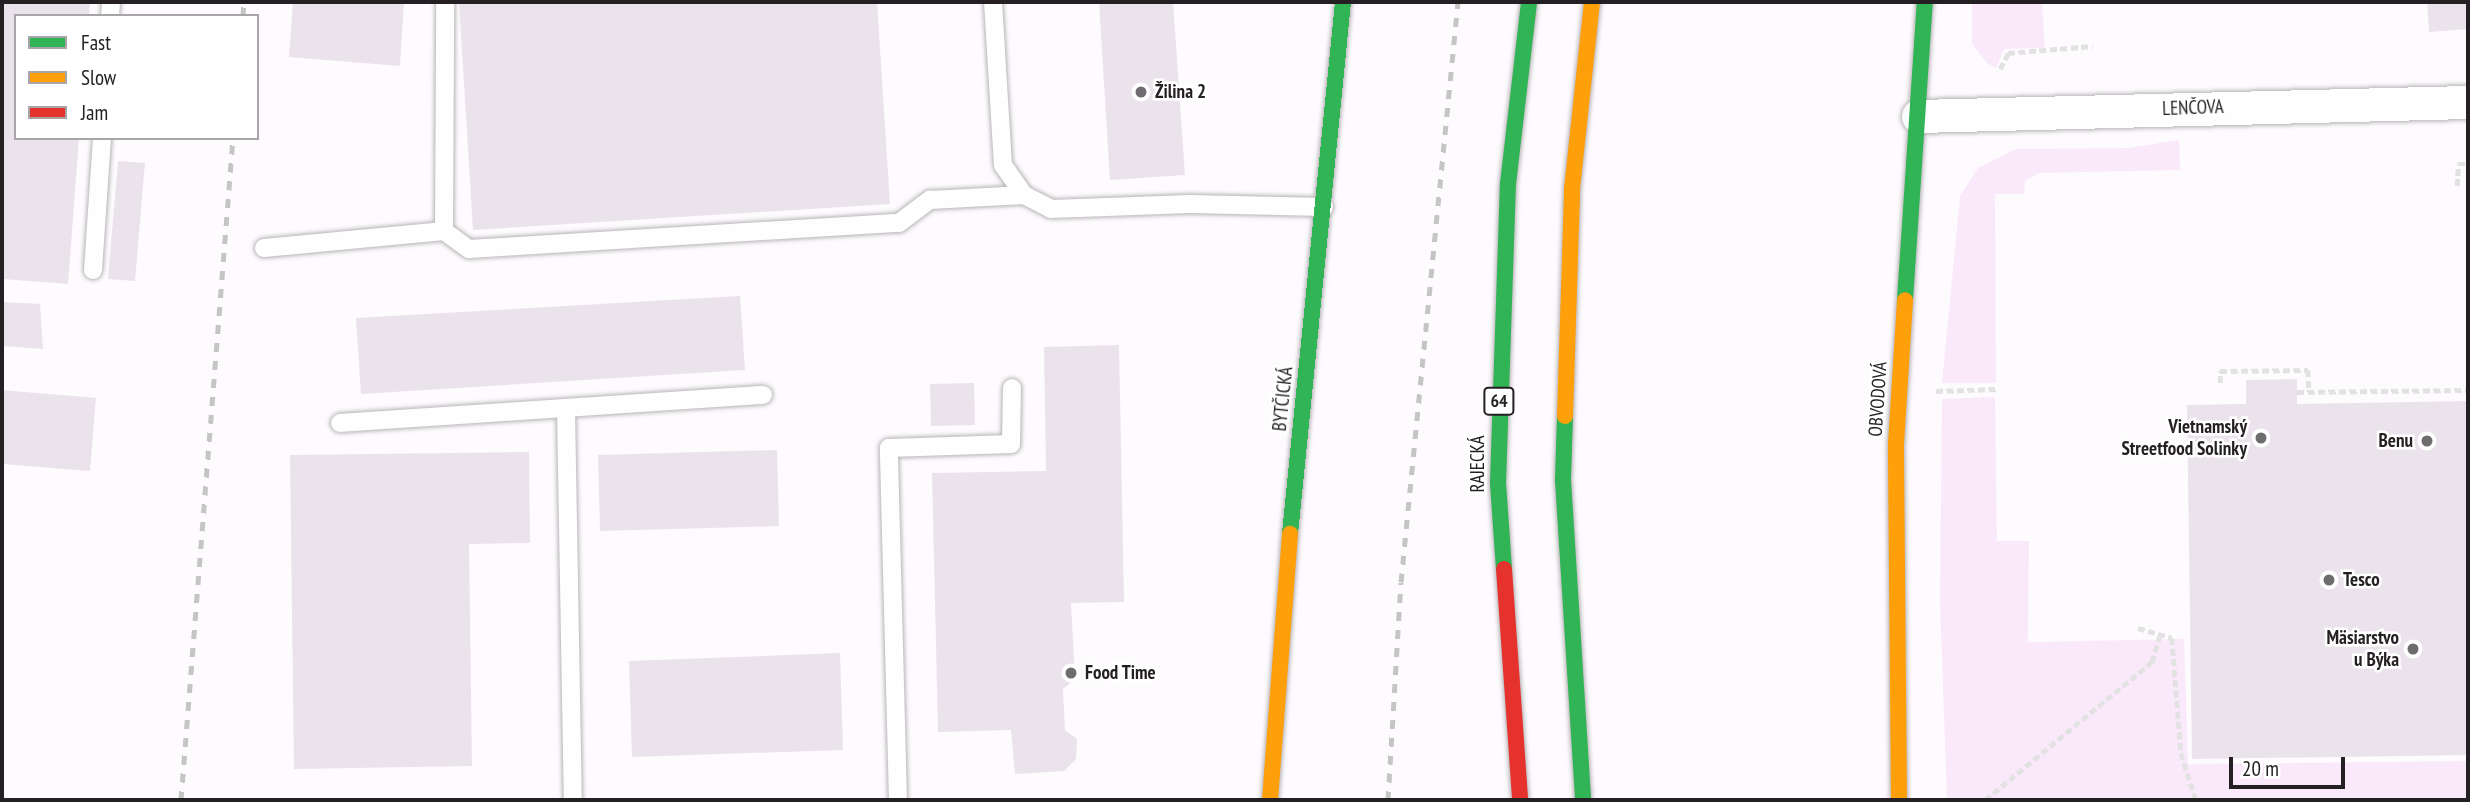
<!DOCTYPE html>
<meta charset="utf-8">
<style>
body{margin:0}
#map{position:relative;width:2470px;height:802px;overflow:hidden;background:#fdfbfd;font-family:"PT Sans Narrow",sans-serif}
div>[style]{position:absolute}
.green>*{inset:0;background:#fae9fa}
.building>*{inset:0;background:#ebe3eb}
.path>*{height:4.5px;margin-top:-2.25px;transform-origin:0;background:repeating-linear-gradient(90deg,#e3e2e3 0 7px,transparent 0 10.5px)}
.roads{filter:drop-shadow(0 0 2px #b8b5b8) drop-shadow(0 0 2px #b8b5b8)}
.lane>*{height:18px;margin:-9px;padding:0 9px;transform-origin:9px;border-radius:9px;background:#fffeff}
.street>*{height:33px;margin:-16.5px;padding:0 16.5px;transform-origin:16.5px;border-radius:16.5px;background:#fffeff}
.fast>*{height:16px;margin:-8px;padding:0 8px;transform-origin:8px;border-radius:8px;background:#30b455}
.slow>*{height:16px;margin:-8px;padding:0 8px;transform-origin:8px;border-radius:8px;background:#ff9f0a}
.jam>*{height:16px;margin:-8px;padding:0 8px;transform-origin:8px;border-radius:8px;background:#e5322d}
.rail>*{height:5px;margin-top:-2.5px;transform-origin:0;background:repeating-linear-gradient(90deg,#c5c5c5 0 9px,transparent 0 18px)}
.dots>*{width:19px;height:19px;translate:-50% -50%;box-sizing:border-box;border:4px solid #fff;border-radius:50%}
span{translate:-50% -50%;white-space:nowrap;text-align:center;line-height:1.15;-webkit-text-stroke:5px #fff;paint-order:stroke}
.shield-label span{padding:2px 5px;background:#fff;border:2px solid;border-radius:5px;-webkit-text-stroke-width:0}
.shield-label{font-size:18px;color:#231f22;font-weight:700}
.poi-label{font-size:19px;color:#231f22;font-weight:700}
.left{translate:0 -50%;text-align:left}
.right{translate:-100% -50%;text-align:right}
.street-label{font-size:19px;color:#231f22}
.frame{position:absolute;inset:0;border:4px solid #231f22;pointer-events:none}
.legend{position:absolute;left:14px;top:14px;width:245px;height:126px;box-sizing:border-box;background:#fff;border:2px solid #a7a5a7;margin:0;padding:9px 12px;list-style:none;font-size:21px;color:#231f22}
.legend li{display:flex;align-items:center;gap:14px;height:35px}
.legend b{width:35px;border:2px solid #a7a5a7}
.scale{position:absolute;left:2229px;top:757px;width:116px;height:32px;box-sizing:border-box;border:4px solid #231f22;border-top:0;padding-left:9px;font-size:21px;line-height:24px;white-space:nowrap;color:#231f22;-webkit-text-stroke:5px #fff;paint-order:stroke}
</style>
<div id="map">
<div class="green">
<div style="clip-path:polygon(1972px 2px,2042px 2px,2045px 48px,2004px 49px,1996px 68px,1987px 63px,1972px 44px)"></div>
<div style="clip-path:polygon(2179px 140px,2180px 170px,2039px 173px,2025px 181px,2024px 194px,1995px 194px,1996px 383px,1942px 383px,1960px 196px,1978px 168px,2016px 149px,2129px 148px)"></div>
<div style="clip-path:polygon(1995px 397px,1997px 541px,2029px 541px,2028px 642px,2184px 639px,2188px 764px,2468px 761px,2468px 800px,1947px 800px,1940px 602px,1942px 399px)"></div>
</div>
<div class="building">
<div style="clip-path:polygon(2px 2px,90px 2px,89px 16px,16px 16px,16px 138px,79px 138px,68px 284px,2px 279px)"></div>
<div style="clip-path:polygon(293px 2px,404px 2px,400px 66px,289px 57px)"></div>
<div style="clip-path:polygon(459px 2px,877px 2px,890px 204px,473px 230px)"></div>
<div style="clip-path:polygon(1099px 2px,1173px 2px,1185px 175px,1110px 180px)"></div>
<div style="clip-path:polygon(2427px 2px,2468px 2px,2468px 29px,2429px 32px)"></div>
<div style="clip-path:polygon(118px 161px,145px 163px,135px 281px,108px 279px)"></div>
<div style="clip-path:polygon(740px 296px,745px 370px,361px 394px,356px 318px)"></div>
<div style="clip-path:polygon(2px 302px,40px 304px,43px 349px,2px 346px)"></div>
<div style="clip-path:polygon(1119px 345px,1124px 602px,1071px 603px,1075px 679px,1063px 689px,1065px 730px,1077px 739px,1076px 759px,1064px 771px,1015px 774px,1011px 730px,938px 732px,932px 473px,1046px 471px,1044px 347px)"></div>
<div style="clip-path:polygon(2297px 379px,2297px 404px,2468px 401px,2468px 755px,2192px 759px,2187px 405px,2246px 404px,2246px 380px)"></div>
<div style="clip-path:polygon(974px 383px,975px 425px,931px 426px,930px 384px)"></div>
<div style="clip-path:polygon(2px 390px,96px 398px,90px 471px,2px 464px)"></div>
<div style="clip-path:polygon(777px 450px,779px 526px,600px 531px,598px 455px)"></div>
<div style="clip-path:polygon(529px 452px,530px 543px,469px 544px,472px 766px,294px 769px,290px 455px)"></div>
<div style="clip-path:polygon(840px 653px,843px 750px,632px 757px,629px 661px)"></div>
</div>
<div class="path">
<div style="left:2000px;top:69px;width:18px;rotate:-63deg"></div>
<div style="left:2008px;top:53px;width:85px;rotate:-4.7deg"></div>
<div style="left:2457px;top:186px;width:22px;rotate:-87deg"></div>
<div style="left:2458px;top:164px;width:10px"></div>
<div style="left:2220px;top:383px;width:12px;rotate:-90deg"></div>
<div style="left:2220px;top:371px;width:88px;rotate:-0.7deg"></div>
<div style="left:2308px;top:370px;width:22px;rotate:87deg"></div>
<div style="left:1936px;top:391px;width:61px;rotate:-1.9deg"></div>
<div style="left:2297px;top:392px;width:171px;rotate:-0.7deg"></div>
<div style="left:2138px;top:628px;width:35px;rotate:16deg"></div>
<div style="left:2172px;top:638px;width:115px;rotate:85.5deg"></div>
<div style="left:2181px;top:753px;width:49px;rotate:72.3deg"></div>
<div style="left:1985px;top:800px;width:217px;rotate:-39.6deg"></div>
<div style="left:2152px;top:662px;width:26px;rotate:-74deg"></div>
</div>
<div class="roads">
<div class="lane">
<div style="left:993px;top:2px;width:163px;rotate:86.5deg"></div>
<div style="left:1003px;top:165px;width:37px;rotate:55deg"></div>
<div style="left:1024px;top:195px;width:30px;rotate:27deg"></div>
<div style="left:1051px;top:209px;width:139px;rotate:-2.1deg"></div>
<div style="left:1190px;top:204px;width:134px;rotate:1.3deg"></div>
<div style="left:110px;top:16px;width:14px;rotate:-86deg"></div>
<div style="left:444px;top:231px;width:229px;rotate:-89.7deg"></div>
<div style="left:264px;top:248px;width:181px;rotate:-5.4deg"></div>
<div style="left:444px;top:231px;width:31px;rotate:36deg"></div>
<div style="left:469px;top:249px;width:431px;rotate:-3.5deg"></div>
<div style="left:899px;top:223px;width:39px;rotate:-37deg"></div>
<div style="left:930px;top:200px;width:94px;rotate:-3deg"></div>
<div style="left:93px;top:270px;width:132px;rotate:-86.1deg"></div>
<div style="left:566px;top:410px;width:390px;rotate:89deg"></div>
<div style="left:340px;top:423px;width:424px;rotate:-3.8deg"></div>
<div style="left:898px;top:800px;width:352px;rotate:-91.5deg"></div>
<div style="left:889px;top:448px;width:122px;rotate:-1.9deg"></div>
<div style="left:1011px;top:444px;width:56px;rotate:-89deg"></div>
</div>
<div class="street">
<div style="left:1918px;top:116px;width:550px;rotate:-1.46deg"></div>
</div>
<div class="fast">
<div style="left:1905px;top:300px;width:299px;rotate:-86.2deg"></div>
<div style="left:1565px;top:416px;width:64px;rotate:91.8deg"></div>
<div style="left:1563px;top:480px;width:321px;rotate:86.4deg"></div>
<div style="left:1290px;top:534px;width:535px;rotate:-84.31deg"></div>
<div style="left:1504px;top:569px;width:86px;rotate:-94deg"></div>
<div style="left:1498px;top:483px;width:299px;rotate:-88.1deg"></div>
<div style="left:1508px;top:184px;width:183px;rotate:-83.4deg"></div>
</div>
<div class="slow">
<div style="left:1565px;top:416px;width:227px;rotate:-88.2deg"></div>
<div style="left:1572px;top:189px;width:188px;rotate:-83.9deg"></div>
<div style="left:1270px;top:800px;width:267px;rotate:-85.7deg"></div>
<div style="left:1899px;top:800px;width:356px;rotate:-90.5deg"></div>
<div style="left:1896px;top:444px;width:144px;rotate:-86.4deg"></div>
</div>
<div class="jam">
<div style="left:1504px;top:569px;width:232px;rotate:86deg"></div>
</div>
</div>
<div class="rail">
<div style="left:243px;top:16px;width:14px;rotate:-86deg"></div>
<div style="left:181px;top:800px;width:664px;rotate:-85.51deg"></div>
<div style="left:1388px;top:800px;width:218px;rotate:-86.6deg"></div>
<div style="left:1401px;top:582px;width:583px;rotate:-84.39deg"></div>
</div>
<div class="dots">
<div style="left:1141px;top:92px;background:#6f6c6f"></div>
<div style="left:2261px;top:438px;background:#6f6c6f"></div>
<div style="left:2427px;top:441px;background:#6f6c6f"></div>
<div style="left:2329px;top:580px;background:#6f6c6f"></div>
<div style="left:2413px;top:649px;background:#6f6c6f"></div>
<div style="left:1071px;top:673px;background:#6f6c6f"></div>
</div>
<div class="shield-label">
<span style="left:1499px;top:401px">64</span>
</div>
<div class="poi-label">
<span class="left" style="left:1155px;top:92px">Žilina 2</span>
<span class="right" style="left:2247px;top:438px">Vietnamský<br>Streetfood Solinky</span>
<span class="right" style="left:2413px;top:441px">Benu</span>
<span class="left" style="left:2343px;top:580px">Tesco</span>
<span class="right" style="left:2399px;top:649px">Mäsiarstvo<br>u Býka</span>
<span class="left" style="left:1085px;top:673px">Food Time</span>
</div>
<div class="street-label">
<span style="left:2193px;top:108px;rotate:-2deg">LENČOVA</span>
<span style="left:1283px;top:399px;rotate:-84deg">BYTČICKÁ</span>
<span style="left:1878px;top:399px;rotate:-86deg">OBVODOVÁ</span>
<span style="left:1478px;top:464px;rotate:-90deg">RAJECKÁ</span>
</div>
<div class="frame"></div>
<ul class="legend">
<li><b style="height:9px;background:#30b455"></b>Fast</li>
<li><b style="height:9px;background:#ff9f0a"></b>Slow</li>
<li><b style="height:9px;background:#e5322d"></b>Jam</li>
</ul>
<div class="scale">20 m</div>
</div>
